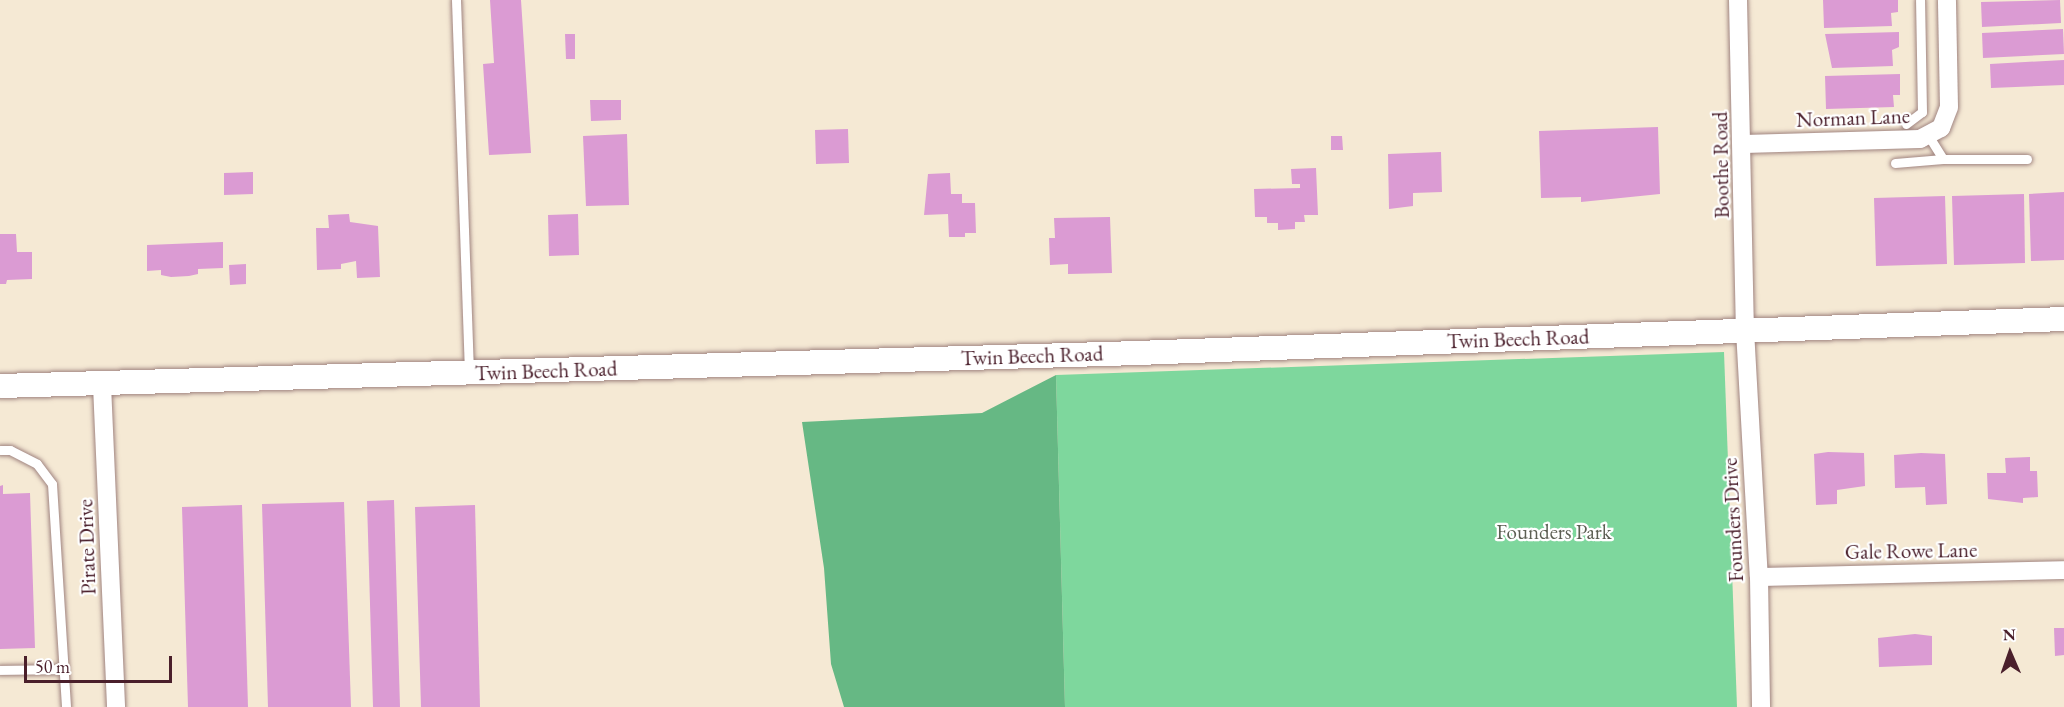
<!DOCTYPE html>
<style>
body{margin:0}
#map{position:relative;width:2064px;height:707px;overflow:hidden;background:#f5e9d4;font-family:"EB Garamond",serif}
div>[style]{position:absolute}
.green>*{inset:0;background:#7ed79d}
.forest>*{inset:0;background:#66b884}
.building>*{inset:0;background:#db9bd3}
.roads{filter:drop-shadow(0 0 2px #a08480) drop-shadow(0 0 2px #a08480)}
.lane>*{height:9px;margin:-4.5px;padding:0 4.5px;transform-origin:4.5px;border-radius:4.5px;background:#fff}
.street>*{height:18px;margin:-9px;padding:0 9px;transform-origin:9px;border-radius:9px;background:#fff}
.secondary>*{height:24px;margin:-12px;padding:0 12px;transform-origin:12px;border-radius:12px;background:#fff}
span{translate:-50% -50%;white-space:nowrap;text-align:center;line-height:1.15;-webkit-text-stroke:4.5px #fff;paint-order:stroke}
.street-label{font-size:21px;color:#4a1f2b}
.park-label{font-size:21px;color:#5c5f53}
.north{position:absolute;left:1980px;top:623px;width:60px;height:60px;-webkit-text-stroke:4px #fff;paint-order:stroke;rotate:358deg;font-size:16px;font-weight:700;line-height:24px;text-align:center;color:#4a1f2b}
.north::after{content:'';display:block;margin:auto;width:21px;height:27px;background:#4a1f2b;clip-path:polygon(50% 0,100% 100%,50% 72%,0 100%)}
.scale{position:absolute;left:24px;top:656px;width:148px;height:27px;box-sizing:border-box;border:3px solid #4a1f2b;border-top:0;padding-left:8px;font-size:18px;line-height:21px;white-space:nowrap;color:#4a1f2b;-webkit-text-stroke:4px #fff;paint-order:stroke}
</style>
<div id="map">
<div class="green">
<div style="clip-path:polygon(1724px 352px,1737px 707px,1065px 707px,1056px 375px)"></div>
</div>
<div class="forest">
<div style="clip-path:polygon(1056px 375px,1065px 707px,844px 707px,831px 664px,824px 568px,802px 422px,982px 413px)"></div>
</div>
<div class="building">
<div style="clip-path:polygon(490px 0,521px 0,531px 153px,489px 155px,483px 64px,494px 63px)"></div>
<div style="clip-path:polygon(1823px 0,1898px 0,1898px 12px,1891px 13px,1892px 26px,1824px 28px)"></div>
<div style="clip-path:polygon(2060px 0,2061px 23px,1982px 27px,1981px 2px)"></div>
<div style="clip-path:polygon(2063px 29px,2064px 54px,1983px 58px,1982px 33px)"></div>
<div style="clip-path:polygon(1899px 32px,1899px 47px,1892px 50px,1893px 66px,1832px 68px,1825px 34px)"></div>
<div style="clip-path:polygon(565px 34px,575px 34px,575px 59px,566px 59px)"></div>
<div style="clip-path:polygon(2064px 60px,2064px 85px,1991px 88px,1990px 64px)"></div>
<div style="clip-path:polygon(1900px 74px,1900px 95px,1893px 95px,1894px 107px,1826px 109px,1825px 76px)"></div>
<div style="clip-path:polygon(590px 100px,621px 100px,621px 120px,591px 121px)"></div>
<div style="clip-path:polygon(1658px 127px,1660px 194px,1581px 202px,1581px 197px,1541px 198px,1539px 131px)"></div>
<div style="clip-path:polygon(848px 129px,849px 163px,816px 164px,815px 130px)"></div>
<div style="clip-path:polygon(627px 134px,629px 205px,586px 206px,583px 136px)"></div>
<div style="clip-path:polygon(1331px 136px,1342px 136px,1343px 150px,1331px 150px)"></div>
<div style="clip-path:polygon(1441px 152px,1442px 192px,1413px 193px,1413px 206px,1389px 209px,1388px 154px)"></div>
<div style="clip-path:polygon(1316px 168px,1318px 215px,1304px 215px,1305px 222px,1295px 222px,1295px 229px,1278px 230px,1278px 223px,1267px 223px,1267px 217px,1255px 217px,1254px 189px,1300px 188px,1300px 184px,1292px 184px,1291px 169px)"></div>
<div style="clip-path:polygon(253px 172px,253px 194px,224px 195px,224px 173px)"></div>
<div style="clip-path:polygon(950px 173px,951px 194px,962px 194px,962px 203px,975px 203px,976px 233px,965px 233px,965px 237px,949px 237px,948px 214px,924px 215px,928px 174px)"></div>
<div style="clip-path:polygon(2064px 192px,2064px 260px,2031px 261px,2029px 194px)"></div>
<div style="clip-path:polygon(2024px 194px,2025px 263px,1954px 265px,1952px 196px)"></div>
<div style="clip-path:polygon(1945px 196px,1947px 264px,1876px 266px,1874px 198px)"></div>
<div style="clip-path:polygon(349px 214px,350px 222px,378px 226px,380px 277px,357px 278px,356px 261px,341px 264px,341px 269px,317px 270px,316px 228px,329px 228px,328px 215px)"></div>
<div style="clip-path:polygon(578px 214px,579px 255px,549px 256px,548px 215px)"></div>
<div style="clip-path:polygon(1110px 217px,1112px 273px,1068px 274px,1068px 264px,1050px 265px,1049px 238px,1055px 238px,1054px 218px)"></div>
<div style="clip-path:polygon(0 234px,16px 234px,17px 252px,32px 252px,32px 279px,7px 280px,6px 284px,0 284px)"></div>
<div style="clip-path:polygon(223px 242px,223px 268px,198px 269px,198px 274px,189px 276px,171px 277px,161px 275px,161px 270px,147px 271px,147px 245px)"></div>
<div style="clip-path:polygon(246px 264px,246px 284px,230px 285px,229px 265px)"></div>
<div style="clip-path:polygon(1828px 452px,1864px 453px,1865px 486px,1837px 490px,1837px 504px,1816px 505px,1814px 454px)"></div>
<div style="clip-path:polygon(1921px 453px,1945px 454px,1947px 504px,1926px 505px,1925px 487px,1895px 488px,1894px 455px)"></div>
<div style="clip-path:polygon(2030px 457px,2030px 471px,2037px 471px,2038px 497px,2023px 498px,2023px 503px,1988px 499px,1987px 473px,2006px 473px,2005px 458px)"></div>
<div style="clip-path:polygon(3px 485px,3px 494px,30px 493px,35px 648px,0 649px,0 486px)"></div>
<div style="clip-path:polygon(394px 500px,400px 707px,373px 707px,367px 501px)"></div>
<div style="clip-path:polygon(344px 502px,351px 707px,268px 707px,262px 504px)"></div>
<div style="clip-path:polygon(242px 505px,248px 707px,188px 707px,182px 507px)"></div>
<div style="clip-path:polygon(475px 505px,480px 707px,421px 707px,415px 507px)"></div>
<div style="clip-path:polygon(2054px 628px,2064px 628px,2064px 655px,2055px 656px)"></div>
<div style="clip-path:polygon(1915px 634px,1932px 636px,1932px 665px,1879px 667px,1878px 638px)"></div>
</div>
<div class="roads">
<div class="lane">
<div style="left:456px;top:0;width:371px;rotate:88deg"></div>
<div style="left:1906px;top:124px;width:20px;rotate:-37deg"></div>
<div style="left:1922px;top:112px;width:112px;rotate:-91deg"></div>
<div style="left:1928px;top:135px;width:28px;rotate:58deg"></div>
<div style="left:1943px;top:159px;width:84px"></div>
<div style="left:1895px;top:163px;width:48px;rotate:-4.8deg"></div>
<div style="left:0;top:450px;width:10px"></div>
<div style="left:10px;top:450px;width:30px;rotate:27deg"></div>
<div style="left:37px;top:464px;width:25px;rotate:53deg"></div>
<div style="left:52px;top:484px;width:223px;rotate:86.4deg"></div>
<div style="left:0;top:670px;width:64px;rotate:-0.9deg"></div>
</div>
<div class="street">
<div style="left:1738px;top:0;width:330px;rotate:88.8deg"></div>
<div style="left:1745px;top:330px;width:247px;rotate:86.8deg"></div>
<div style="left:1759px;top:577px;width:130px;rotate:89.1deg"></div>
<div style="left:1744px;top:144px;width:176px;rotate:-1.6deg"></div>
<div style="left:1920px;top:139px;width:24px;rotate:-28deg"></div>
<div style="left:1941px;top:128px;width:22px;rotate:-69deg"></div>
<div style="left:1949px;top:107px;width:107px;rotate:-91.1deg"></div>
<div style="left:102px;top:385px;width:322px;rotate:87.5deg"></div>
<div style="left:1759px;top:577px;width:305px;rotate:-1.3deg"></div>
</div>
<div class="secondary">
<div style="left:0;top:386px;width:1137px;rotate:-1.66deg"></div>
<div style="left:1137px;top:353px;width:928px;rotate:-2.1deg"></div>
</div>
</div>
<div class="street-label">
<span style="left:1853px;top:118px;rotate:-2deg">Norman Lane</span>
<span style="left:1721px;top:165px;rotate:-91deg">Boothe Road</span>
<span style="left:1518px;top:339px;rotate:-2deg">Twin Beech Road</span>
<span style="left:1032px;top:356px;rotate:-2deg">Twin Beech Road</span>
<span style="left:546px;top:371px;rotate:-2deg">Twin Beech Road</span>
<span style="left:1733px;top:520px;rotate:-93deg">Founders Drive</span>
<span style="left:87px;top:547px;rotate:-92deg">Pirate Drive</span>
<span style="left:1911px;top:551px;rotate:-1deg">Gale Rowe Lane</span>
</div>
<div class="park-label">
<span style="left:1554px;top:532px">Founders Park</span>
</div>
<div class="north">N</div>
<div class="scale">50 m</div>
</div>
